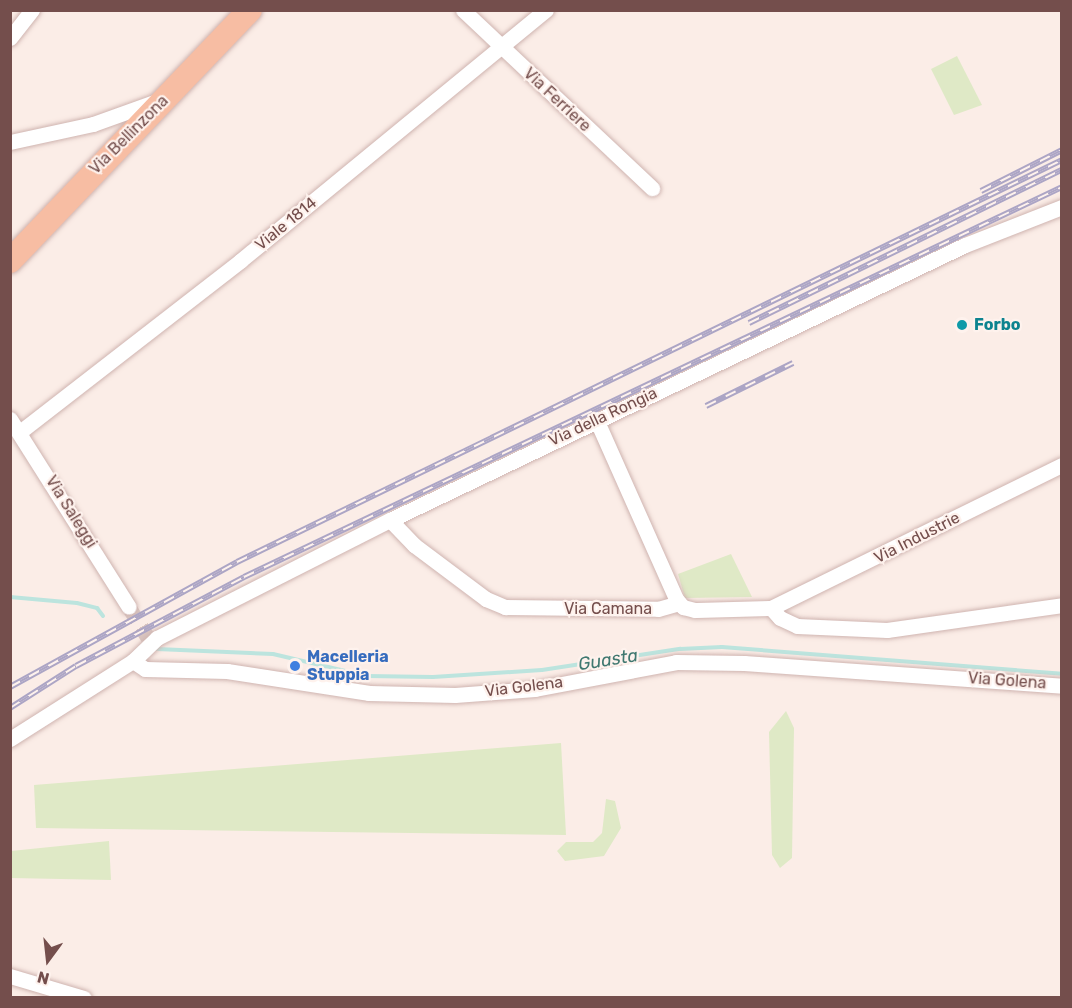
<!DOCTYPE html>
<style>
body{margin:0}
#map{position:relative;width:1072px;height:1008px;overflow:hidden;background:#fbede7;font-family:Rubik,sans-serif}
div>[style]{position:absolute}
.green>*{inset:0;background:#dfe9c6}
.stream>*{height:4px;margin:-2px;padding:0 2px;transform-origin:2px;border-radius:2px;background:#bce4de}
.minor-tunnel>*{height:15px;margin-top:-7.5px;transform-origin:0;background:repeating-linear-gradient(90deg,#d9c5c0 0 15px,transparent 0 23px)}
.roads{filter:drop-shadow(0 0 2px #cfb4b0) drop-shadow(0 0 2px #cfb4b0)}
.minor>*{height:15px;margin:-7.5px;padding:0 7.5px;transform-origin:7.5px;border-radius:7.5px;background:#fff}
.primary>*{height:24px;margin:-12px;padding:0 12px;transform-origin:12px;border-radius:12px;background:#f7bda3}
.rail>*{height:6px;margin-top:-3px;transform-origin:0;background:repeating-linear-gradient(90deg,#fef2ed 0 11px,#aca5c5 0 22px);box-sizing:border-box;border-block:2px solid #aca5c5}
.dots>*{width:16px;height:16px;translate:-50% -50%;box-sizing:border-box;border:3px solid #fef2ed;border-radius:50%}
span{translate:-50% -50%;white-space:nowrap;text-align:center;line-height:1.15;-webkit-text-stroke:4.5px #fef2ed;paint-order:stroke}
.street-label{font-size:16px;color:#744e4c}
.culture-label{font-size:16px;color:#0d838f;font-weight:700}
.left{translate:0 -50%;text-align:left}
.shop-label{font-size:16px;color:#366cbe;font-weight:700}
.water-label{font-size:18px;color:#407870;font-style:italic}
.frame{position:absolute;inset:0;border:12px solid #744e4c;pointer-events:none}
.north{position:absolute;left:18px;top:930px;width:60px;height:60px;-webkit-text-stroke:4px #fef2ed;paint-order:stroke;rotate:195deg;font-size:16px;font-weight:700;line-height:24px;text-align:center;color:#744e4c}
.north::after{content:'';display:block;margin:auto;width:21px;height:27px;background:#744e4c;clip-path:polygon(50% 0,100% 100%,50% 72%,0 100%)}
</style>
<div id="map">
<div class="green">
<div style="clip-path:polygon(957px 56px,982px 105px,954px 115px,931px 69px)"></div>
<div style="clip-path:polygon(731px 554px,752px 597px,685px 598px,678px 574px)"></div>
<div style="clip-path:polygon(786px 711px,794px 728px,792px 858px,780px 868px,772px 855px,769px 732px)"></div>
<div style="clip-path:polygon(561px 743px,566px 835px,36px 828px,34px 785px)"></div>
<div style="clip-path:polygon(606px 799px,615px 801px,621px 828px,604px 856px,565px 861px,557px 851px,566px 842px,593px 842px,602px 833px)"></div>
<div style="clip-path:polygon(109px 841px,111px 880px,11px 878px,11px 851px)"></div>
</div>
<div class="stream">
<div style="left:10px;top:597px;width:67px;rotate:5.1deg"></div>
<div style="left:77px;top:603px;width:21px;rotate:14deg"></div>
<div style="left:97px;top:608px;width:10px;rotate:53deg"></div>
<div style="left:157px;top:649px;width:116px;rotate:2.5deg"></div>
<div style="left:273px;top:654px;width:97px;rotate:13.2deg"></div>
<div style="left:367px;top:676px;width:66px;rotate:0.9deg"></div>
<div style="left:433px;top:677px;width:109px;rotate:-3.7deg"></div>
<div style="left:542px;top:670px;width:140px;rotate:-8.7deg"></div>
<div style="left:680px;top:649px;width:42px;rotate:-2.7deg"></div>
<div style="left:722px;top:647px;width:341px;rotate:4.5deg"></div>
</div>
<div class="minor-tunnel">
<div style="left:129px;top:607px;width:36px;rotate:58deg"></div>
</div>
<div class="roads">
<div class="minor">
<div style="left:463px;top:10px;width:260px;rotate:43.3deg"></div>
<div style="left:10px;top:38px;width:36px;rotate:-52deg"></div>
<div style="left:10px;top:142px;width:85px;rotate:-12.2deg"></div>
<div style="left:93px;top:124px;width:68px;rotate:-19.8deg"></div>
<div style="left:10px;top:419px;width:222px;rotate:57.7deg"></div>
<div style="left:596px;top:419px;width:197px;rotate:66deg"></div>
<div style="left:676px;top:599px;width:11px;rotate:49deg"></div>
<div style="left:683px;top:607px;width:12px;rotate:14deg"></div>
<div style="left:695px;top:610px;width:76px;rotate:-1.5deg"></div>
<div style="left:771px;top:608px;width:324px;rotate:-26.2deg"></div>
<div style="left:21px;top:431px;width:277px;rotate:-37.8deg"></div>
<div style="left:240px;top:261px;width:396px;rotate:-39.4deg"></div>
<div style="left:390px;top:520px;width:35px;rotate:46deg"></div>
<div style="left:414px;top:545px;width:90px;rotate:36.9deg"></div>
<div style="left:486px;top:599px;width:21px;rotate:23deg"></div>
<div style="left:505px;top:607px;width:153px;rotate:0.7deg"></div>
<div style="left:658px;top:609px;width:22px;rotate:-16deg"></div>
<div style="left:771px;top:608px;width:13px;rotate:48deg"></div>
<div style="left:780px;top:618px;width:19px;rotate:25deg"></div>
<div style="left:797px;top:626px;width:90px;rotate:2.5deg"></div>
<div style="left:887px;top:630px;width:177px;rotate:-8.1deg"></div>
<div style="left:133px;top:661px;width:14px;rotate:34deg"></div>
<div style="left:145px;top:669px;width:82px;rotate:1.4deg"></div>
<div style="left:227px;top:671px;width:144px;rotate:8.8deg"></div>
<div style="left:369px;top:693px;width:86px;rotate:1.3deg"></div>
<div style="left:455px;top:695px;width:80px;rotate:-4.3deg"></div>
<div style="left:535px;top:689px;width:144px;rotate:-10.8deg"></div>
<div style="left:676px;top:662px;width:68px;rotate:0.8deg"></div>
<div style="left:744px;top:663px;width:319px;rotate:4.1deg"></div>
<div style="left:10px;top:739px;width:146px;rotate:-32.4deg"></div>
<div style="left:133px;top:661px;width:33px;rotate:-44deg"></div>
<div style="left:157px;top:638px;width:261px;rotate:-26.9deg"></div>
<div style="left:390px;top:520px;width:637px;rotate:-25.56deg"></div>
<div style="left:965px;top:245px;width:104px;rotate:-21.4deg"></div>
<div style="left:10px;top:976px;width:77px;rotate:16.6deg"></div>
</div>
<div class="primary">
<div style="left:10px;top:261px;width:347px;rotate:-46.3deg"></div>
</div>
</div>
<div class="rail">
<div style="left:981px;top:191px;width:91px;rotate:-26.8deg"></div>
<div style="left:749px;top:323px;width:348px;rotate:-26.1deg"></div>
<div style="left:706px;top:406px;width:97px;rotate:-26.3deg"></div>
<div style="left:10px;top:687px;width:259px;rotate:-28.8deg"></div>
<div style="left:237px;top:562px;width:918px;rotate:-25.98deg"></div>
<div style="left:10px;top:708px;width:78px;rotate:-32.5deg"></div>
<div style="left:76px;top:666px;width:190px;rotate:-27.9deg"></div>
<div style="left:244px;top:577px;width:906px;rotate:-25.49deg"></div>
</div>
<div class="dots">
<div style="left:962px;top:325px;background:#0f9aa8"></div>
<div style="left:295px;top:666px;background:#3f7fe0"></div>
</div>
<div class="street-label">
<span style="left:557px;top:100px;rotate:43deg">Via Ferriere</span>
<span style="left:129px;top:135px;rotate:-45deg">Via Bellinzona</span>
<span style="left:286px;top:224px;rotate:-39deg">Viale 1814</span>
<span style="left:603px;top:417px;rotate:-25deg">Via della Rongia</span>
<span style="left:71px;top:512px;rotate:58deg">Via Saleggi</span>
<span style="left:917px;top:538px;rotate:-27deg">Via Industrie</span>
<span style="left:608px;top:609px">Via Camana</span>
<span style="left:1007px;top:681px;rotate:4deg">Via Golena</span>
<span style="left:524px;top:687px;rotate:-7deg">Via Golena</span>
</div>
<div class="culture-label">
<span class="left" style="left:974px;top:325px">Forbo</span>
</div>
<div class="shop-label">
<span class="left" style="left:307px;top:666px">Macelleria<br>Stuppia</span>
</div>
<div class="water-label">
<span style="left:608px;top:660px;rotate:-9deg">Guasta</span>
</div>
<div class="frame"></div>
<div class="north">N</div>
</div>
